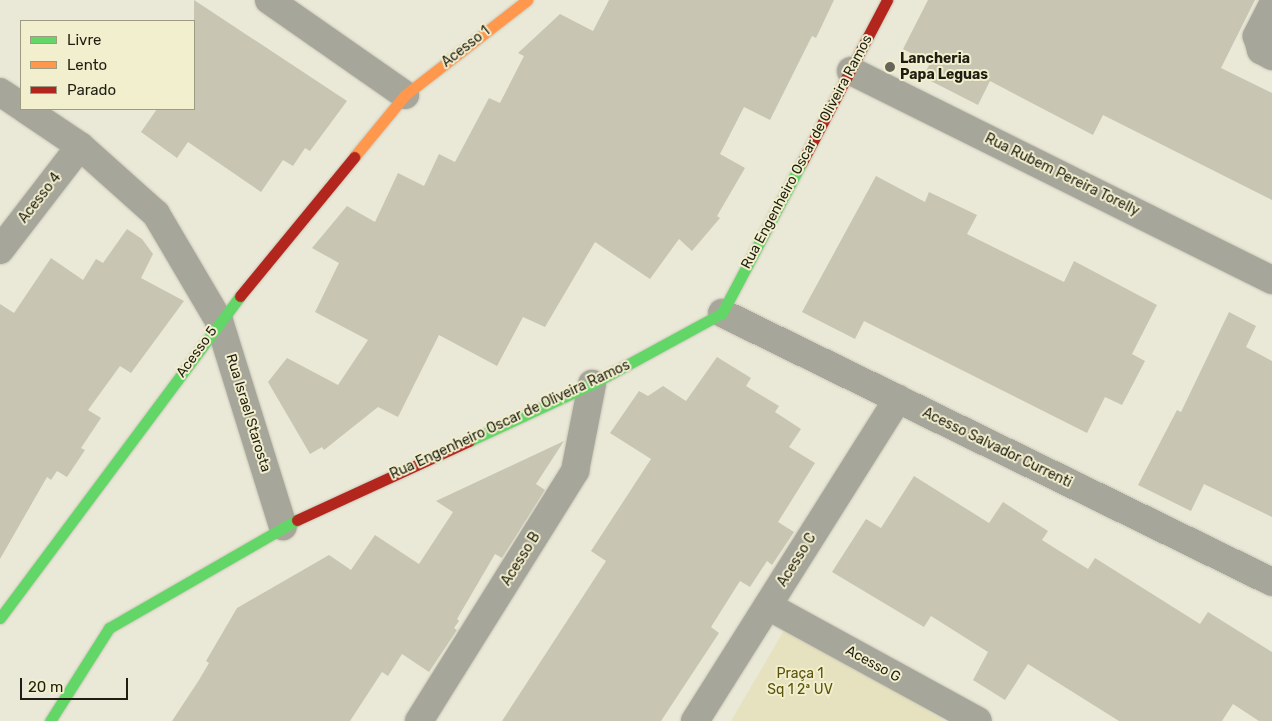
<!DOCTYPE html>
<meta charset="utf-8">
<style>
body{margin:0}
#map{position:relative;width:1272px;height:721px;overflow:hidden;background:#eae8d6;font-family:Rubik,sans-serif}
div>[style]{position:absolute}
.green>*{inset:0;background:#e6e2bf}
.building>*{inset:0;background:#c8c6b2}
.roads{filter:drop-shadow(0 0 1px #c8c6b8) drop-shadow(0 0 1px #c8c6b8)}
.street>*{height:28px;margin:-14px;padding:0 14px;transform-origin:14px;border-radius:14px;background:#a7a69a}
.fast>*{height:11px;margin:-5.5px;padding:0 5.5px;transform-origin:5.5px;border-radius:5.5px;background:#63d668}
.slow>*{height:11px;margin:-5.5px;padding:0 5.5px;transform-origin:5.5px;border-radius:5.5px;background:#ff974d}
.jam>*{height:11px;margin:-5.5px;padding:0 5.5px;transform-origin:5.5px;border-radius:5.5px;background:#b3261e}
.dots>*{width:14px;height:14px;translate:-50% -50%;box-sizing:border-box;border:2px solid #f2efce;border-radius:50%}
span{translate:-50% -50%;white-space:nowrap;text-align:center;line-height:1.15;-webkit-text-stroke:4px #f2efce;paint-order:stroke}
.street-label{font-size:14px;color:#201e13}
.poi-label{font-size:14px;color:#201e13;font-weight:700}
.left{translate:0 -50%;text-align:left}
.park-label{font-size:14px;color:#5a5209}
.legend{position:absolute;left:20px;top:20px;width:175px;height:90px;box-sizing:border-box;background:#f2efce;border:1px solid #9e9b83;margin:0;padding:6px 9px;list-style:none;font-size:15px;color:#201e13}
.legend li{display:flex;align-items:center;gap:10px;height:25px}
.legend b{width:25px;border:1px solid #9e9b83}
.scale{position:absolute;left:20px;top:678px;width:108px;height:22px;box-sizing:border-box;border:2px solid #201e13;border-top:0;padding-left:6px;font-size:15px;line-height:18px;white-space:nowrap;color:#201e13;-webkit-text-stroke:4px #f2efce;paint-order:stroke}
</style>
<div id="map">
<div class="green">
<div style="clip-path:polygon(786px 627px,945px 721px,731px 721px)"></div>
</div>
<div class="building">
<div style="clip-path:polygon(194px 0,347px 101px,310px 151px,305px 148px,293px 166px,283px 160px,261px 192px,188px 142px,177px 158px,141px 132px,157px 109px,194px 109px)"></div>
<div style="clip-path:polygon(609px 0,834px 0,816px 38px,812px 36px,770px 120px,744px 107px,720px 154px,745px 168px,717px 216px,720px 218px,692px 251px,679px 239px,650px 279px,595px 242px,545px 327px,523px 317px,497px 366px,439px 335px,398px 417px,378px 407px,324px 450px,322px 447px,310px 454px,268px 382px,287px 358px,338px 385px,368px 340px,315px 312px,339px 263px,312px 248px,347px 206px,375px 222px,398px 173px,424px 186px,439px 154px,455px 162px,489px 98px,500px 103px,524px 56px,518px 53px,560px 14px,593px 31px)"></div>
<div style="clip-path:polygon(928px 0,1255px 0,1221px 68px,1272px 93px,1272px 200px,1103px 115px,1093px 135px,990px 81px,978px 105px,923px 77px,930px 63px,903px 49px)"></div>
<div style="clip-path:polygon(876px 176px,925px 202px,929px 192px,977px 215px,967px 234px,1064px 282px,1074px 261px,1157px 305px,1132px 354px,1145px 361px,1122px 405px,1105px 397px,1087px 433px,864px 321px,855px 339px,802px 312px)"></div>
<div style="clip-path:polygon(127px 229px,142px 239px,153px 254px,141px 278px,184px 301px,131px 373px,120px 366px,88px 410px,101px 418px,81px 448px,85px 450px,67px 477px,57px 471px,51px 480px,47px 477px,0 559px,0 304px,14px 313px,51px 258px,83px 280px,96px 259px,103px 263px)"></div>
<div style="clip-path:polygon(1229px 312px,1256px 326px,1246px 347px,1272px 361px,1272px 517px,1204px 484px,1191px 511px,1138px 485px,1177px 410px,1181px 412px)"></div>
<div style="clip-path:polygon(717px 357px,751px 378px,746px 386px,779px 406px,775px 412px,801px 429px,789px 447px,815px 463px,778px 522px,794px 532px,772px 565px,767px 561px,750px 587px,740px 581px,711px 627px,719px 633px,661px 721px,502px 721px,606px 561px,591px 551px,651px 459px,610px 433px,639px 391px,648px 396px,663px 386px,686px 401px)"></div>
<div style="clip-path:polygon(564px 441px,536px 484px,545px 490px,502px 558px,495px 554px,457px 619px,459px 621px,454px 628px,457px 630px,429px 672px,402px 654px,388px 676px,382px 672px,350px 721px,172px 721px,199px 680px,209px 663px,206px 661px,237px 608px,329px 555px,351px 570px,375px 535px,419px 564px,453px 512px,436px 501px)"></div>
<div style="clip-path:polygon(914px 476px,989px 523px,1003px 502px,1048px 531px,1042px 540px,1088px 569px,1095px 558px,1200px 624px,1208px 612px,1272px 652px,1272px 721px,1259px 721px,1233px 704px,1222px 721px,1119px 721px,1028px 664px,1005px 700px,973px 680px,988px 652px,931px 616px,924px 627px,832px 572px,866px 519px,881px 528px)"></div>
</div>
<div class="roads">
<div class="street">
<div style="left:269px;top:0;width:166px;rotate:34.9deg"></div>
<div style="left:1272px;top:6px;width:34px;rotate:117deg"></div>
<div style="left:1257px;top:36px;width:15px;rotate:74deg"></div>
<div style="left:1261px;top:50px;width:13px;rotate:29deg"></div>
<div style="left:851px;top:71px;width:470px;rotate:26.4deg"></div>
<div style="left:0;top:92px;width:25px;rotate:34deg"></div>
<div style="left:25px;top:109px;width:66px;rotate:33.9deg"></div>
<div style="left:80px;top:146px;width:102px;rotate:41.8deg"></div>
<div style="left:156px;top:214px;width:124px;rotate:59.5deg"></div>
<div style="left:219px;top:321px;width:215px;rotate:72.7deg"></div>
<div style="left:0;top:250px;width:131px;rotate:-52.4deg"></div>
<div style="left:722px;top:313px;width:612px;rotate:26.06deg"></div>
<div style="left:768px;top:606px;width:239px;rotate:28.7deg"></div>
<div style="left:419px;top:721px;width:295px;rotate:-58deg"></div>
<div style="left:575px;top:471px;width:89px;rotate:-78.9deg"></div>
<div style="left:695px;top:721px;width:381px;rotate:-57.8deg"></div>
</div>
<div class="fast">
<div style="left:469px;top:441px;width:136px;rotate:-24.9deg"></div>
<div style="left:592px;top:384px;width:148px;rotate:-28.6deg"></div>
<div style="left:722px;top:313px;width:171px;rotate:-62.1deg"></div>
<div style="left:0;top:618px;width:402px;rotate:-53.3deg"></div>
<div style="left:50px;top:721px;width:110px;rotate:-57.6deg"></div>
<div style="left:109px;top:628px;width:217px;rotate:-29.9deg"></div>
</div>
<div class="slow">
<div style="left:354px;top:157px;width:80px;rotate:-50.6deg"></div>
<div style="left:405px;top:95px;width:155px;rotate:-37.9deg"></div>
</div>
<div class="jam">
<div style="left:802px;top:162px;width:183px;rotate:-62.3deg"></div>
<div style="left:240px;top:296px;width:180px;rotate:-50.6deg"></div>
<div style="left:297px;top:520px;width:189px;rotate:-24.7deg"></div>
</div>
</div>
<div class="dots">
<div style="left:890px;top:67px;background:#676557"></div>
</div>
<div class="street-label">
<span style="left:466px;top:47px;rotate:-38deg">Acesso 1</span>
<span style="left:807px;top:152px;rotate:-62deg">Rua Engenheiro Oscar de Oliveira Ramos</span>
<span style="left:1062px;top:175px;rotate:26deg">Rua Rubem Pereira Torelly</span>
<span style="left:40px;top:198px;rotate:-52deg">Acesso 4</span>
<span style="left:197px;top:352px;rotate:-54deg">Acesso 5</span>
<span style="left:248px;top:413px;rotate:73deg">Rua Israel Starosta</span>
<span style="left:510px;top:420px;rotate:-25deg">Rua Engenheiro Oscar de Oliveira Ramos</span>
<span style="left:997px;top:448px;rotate:26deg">Acesso Salvador Currenti</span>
<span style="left:521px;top:559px;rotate:-58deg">Acesso B</span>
<span style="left:797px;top:560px;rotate:-58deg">Acesso C</span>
<span style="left:873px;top:664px;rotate:29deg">Acesso G</span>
</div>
<div class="poi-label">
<span class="left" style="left:900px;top:67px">Lancheria<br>Papa Leguas</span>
</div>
<div class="park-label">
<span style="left:800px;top:682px">Praça 1<br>Sq 1 2ª UV</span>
</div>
<ul class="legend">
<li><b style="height:6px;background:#63d668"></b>Livre</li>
<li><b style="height:6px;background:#ff974d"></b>Lento</li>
<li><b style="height:6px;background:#b3261e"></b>Parado</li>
</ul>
<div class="scale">20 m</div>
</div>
